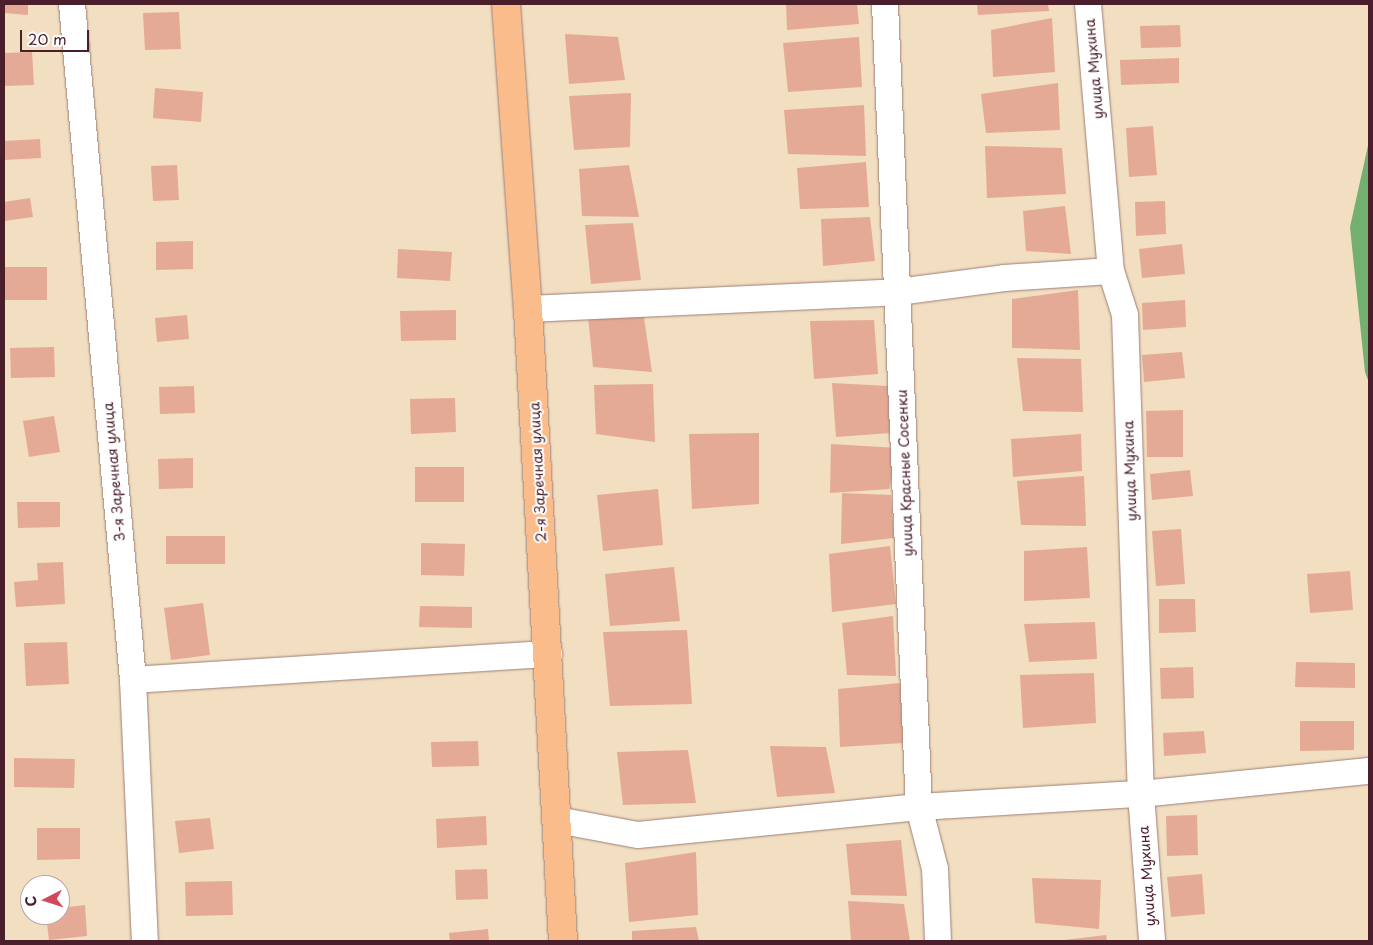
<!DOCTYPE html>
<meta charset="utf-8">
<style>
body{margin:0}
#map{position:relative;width:1373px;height:945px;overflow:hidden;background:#f2dec1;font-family:"Playpen Sans",sans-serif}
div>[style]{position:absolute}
.forest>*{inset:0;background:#73b06f}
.building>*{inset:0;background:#e5aa95}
.roads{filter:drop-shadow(0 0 1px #9e7e76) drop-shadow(0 0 1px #9e7e76)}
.minor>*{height:26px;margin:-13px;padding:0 13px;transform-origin:13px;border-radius:13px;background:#fff}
.major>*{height:28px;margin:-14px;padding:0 14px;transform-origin:14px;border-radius:14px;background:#f9bc8a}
span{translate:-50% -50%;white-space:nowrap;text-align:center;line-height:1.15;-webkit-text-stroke:4px #fff;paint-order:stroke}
.street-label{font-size:14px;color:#4a1f2b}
.frame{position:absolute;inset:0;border:5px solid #4a1f2b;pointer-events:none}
.north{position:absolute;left:20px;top:875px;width:50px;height:50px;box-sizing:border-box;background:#fff;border:1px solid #b7a5aa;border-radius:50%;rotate:265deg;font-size:14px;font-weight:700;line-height:20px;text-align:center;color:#4a1f2b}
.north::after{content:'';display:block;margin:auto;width:18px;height:22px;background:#d1495b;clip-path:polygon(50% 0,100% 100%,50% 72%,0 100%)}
.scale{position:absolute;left:20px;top:30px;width:69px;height:22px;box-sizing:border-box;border:2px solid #4a1f2b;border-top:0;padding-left:6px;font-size:15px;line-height:18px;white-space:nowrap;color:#4a1f2b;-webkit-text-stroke:4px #fff;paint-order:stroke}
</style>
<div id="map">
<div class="forest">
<div style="clip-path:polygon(1369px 141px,1369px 383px,1365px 372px,1350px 227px)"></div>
</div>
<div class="building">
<div style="clip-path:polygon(4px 4px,28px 4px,28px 15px,4px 13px)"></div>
<div style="clip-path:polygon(786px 4px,857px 4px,859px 24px,787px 30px)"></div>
<div style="clip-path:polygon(977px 4px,1048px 4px,1049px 11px,978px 15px)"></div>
<div style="clip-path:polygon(179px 12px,181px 49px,145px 50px,143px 13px)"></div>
<div style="clip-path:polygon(1052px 18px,1055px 72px,993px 77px,991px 30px)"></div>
<div style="clip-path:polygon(1180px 25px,1181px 47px,1141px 48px,1140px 26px)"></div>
<div style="clip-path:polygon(565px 34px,618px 37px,625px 80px,569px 84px)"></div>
<div style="clip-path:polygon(859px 37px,862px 87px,788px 92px,783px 43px)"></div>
<div style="clip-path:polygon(32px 52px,34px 85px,4px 86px,4px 53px)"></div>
<div style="clip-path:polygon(1179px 58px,1179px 83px,1121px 85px,1120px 60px)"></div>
<div style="clip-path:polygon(1058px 83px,1060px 130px,986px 133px,981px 94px)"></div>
<div style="clip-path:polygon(155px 88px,203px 92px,201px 122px,153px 118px)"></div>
<div style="clip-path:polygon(631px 93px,630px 147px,574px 150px,569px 96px)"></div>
<div style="clip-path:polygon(864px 105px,866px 156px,788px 154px,784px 110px)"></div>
<div style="clip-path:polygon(1153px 126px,1157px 175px,1129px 177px,1126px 128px)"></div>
<div style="clip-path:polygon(40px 139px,41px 158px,4px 160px,4px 141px)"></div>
<div style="clip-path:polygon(985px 146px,1062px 148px,1066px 194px,987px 198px)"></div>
<div style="clip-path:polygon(866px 162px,869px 207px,800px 209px,797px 168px)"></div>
<div style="clip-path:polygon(177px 165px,179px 200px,153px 201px,151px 166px)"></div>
<div style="clip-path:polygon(629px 165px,639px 217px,582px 216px,579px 169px)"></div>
<div style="clip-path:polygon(30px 198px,33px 217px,4px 221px,4px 202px)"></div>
<div style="clip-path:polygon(1165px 201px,1166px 234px,1136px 236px,1135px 202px)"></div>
<div style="clip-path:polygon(1065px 206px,1071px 254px,1026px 251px,1023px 211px)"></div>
<div style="clip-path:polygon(870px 217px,875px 261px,823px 266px,821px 219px)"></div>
<div style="clip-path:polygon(633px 223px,641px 280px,591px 284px,585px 225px)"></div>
<div style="clip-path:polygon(193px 241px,193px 269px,156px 270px,156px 242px)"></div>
<div style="clip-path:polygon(1182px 244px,1185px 274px,1142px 278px,1139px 249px)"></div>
<div style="clip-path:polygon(398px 249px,452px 252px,450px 281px,397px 278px)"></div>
<div style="clip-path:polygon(4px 267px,47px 267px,47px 300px,4px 300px)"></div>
<div style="clip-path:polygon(1078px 290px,1080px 350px,1012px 348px,1012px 299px)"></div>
<div style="clip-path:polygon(1185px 300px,1186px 327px,1143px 330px,1142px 303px)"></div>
<div style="clip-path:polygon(456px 310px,456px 340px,401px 341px,400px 311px)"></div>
<div style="clip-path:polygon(643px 311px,652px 372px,593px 367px,588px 316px)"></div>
<div style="clip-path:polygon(187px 315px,189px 339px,157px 342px,155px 318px)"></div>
<div style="clip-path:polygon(874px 320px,878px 374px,814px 379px,810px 321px)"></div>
<div style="clip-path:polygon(54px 347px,55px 377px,11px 378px,10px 348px)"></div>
<div style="clip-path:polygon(1182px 352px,1185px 378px,1144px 382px,1142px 355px)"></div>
<div style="clip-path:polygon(1017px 358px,1081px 359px,1083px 412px,1023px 411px)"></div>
<div style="clip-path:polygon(832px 383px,888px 386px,891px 433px,836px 437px)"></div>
<div style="clip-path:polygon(653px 384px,655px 442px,596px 434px,594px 385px)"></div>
<div style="clip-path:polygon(194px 386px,195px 413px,160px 414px,159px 387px)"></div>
<div style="clip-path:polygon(455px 398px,456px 432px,411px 434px,410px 399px)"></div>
<div style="clip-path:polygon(1183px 410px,1183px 457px,1147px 457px,1146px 411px)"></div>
<div style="clip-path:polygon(54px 416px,60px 452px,29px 457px,23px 421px)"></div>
<div style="clip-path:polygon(759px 433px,759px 504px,692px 509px,689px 434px)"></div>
<div style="clip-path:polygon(1081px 434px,1082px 471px,1013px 477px,1011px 439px)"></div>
<div style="clip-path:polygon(831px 444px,898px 448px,889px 489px,830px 493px)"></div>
<div style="clip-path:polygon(193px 458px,193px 488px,159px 489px,158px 459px)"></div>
<div style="clip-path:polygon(415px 467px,464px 467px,464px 502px,415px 502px)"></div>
<div style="clip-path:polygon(1190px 470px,1193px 496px,1152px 500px,1150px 474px)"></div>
<div style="clip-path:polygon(1084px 476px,1086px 526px,1021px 525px,1017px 481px)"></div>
<div style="clip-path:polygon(658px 489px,663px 545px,603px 551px,597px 495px)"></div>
<div style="clip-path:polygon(842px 493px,891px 495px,894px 538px,841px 544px)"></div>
<div style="clip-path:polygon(17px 502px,60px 502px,60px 527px,18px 528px)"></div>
<div style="clip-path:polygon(1181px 529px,1185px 584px,1156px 586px,1152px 531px)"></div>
<div style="clip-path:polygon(166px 536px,225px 536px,225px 564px,166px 564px)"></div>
<div style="clip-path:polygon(421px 543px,465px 544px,464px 576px,421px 575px)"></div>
<div style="clip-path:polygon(890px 546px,896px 604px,832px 612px,829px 554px)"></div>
<div style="clip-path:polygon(1087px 547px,1090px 598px,1024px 601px,1024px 551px)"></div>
<div style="clip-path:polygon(63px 562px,65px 604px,16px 607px,14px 582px,38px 580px,37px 563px)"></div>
<div style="clip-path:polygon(674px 567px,680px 621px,610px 626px,605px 574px)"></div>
<div style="clip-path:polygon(1350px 571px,1353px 610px,1310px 613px,1307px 574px)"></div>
<div style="clip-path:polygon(1159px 599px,1195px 599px,1196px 632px,1159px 633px)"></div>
<div style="clip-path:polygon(203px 603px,210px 655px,171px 660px,164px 608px)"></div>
<div style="clip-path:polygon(420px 606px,472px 607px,472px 628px,419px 627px)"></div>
<div style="clip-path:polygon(893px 616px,896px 676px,847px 675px,842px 623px)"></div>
<div style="clip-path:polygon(1095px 622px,1097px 659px,1029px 662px,1024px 624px)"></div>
<div style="clip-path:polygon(687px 630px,692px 704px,610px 706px,603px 632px)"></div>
<div style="clip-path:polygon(67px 642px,69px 684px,26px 686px,24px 643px)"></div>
<div style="clip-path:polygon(1296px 662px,1355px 663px,1355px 688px,1295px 687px)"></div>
<div style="clip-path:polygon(1193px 667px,1194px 698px,1161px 699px,1160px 668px)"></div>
<div style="clip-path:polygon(1094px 673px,1096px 723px,1023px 728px,1020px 675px)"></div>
<div style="clip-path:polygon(900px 683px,903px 743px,840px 747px,838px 689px)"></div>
<div style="clip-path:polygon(1300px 721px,1354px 721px,1354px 750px,1300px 751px)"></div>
<div style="clip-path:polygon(1204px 731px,1206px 753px,1164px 756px,1163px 733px)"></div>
<div style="clip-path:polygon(478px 741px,479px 766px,432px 767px,431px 742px)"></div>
<div style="clip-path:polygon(770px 746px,826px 747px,835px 793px,777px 797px)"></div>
<div style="clip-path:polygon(688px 750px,696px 803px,623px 805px,617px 752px)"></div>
<div style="clip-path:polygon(14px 758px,75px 759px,74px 788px,14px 787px)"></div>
<div style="clip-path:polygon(1197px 815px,1198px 855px,1167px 856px,1166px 816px)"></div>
<div style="clip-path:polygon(486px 816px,487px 845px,437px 848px,436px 819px)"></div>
<div style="clip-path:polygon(210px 818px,214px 849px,179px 853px,175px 821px)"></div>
<div style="clip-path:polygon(37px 828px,80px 828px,80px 859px,37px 860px)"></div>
<div style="clip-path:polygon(901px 840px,907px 896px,851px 895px,846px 844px)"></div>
<div style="clip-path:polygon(696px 852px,698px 915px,629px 922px,625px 863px)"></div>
<div style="clip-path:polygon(487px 869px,488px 899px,456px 900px,455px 870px)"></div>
<div style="clip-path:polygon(1202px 874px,1205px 914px,1171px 917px,1167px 877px)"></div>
<div style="clip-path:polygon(1032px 878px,1101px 880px,1099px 929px,1035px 923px)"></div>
<div style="clip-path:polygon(232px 881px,233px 915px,186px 916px,185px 882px)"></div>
<div style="clip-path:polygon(848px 901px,904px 904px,910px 941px,851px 941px)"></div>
<div style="clip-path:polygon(85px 905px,87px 936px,49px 940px,46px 915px,60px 915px,60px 908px)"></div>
<div style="clip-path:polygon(696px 927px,699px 941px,632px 941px,632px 931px)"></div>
<div style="clip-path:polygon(488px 929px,489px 941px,450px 941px,449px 933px)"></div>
<div style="clip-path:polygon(1106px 935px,1107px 941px,1064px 941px,1064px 940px)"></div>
</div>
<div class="roads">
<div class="minor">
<div style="left:72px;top:4px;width:679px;rotate:84.84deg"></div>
<div style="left:133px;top:680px;width:261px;rotate:87.4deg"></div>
<div style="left:885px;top:4px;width:804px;rotate:87.58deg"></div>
<div style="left:919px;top:807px;width:64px;rotate:75.5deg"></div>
<div style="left:935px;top:869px;width:72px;rotate:87.6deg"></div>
<div style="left:1088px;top:4px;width:268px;rotate:85.1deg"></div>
<div style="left:1111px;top:271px;width:46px;rotate:72.3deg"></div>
<div style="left:1125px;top:315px;width:479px;rotate:88.1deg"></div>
<div style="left:1141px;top:794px;width:147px;rotate:85.7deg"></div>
<div style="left:528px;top:309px;width:370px;rotate:-2.6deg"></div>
<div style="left:898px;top:292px;width:107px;rotate:-7.5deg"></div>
<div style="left:1004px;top:278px;width:107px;rotate:-3.7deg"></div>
<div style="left:133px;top:680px;width:417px;rotate:-3.6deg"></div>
<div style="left:557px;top:820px;width:82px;rotate:10.5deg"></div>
<div style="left:638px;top:835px;width:282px;rotate:-5.7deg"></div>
<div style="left:919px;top:807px;width:222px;rotate:-3.4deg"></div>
<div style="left:1141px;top:794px;width:229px;rotate:-5.8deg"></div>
</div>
<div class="major">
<div style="left:506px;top:4px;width:306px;rotate:85.9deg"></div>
<div style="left:528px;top:309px;width:633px;rotate:86.83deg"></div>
</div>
</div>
<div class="street-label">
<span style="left:1094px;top:69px;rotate:-95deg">улица Мухина</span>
<span style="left:1130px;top:471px;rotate:-92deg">улица Мухина</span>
<span style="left:114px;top:472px;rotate:-95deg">3-я Заречная улица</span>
<span style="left:538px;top:472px;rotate:-93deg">2-я Заречная улица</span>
<span style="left:905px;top:473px;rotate:-92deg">улица Красные Сосенки</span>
<span style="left:1147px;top:876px;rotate:-94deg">улица Мухина</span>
</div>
<div class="frame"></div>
<div class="north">С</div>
<div class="scale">20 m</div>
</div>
